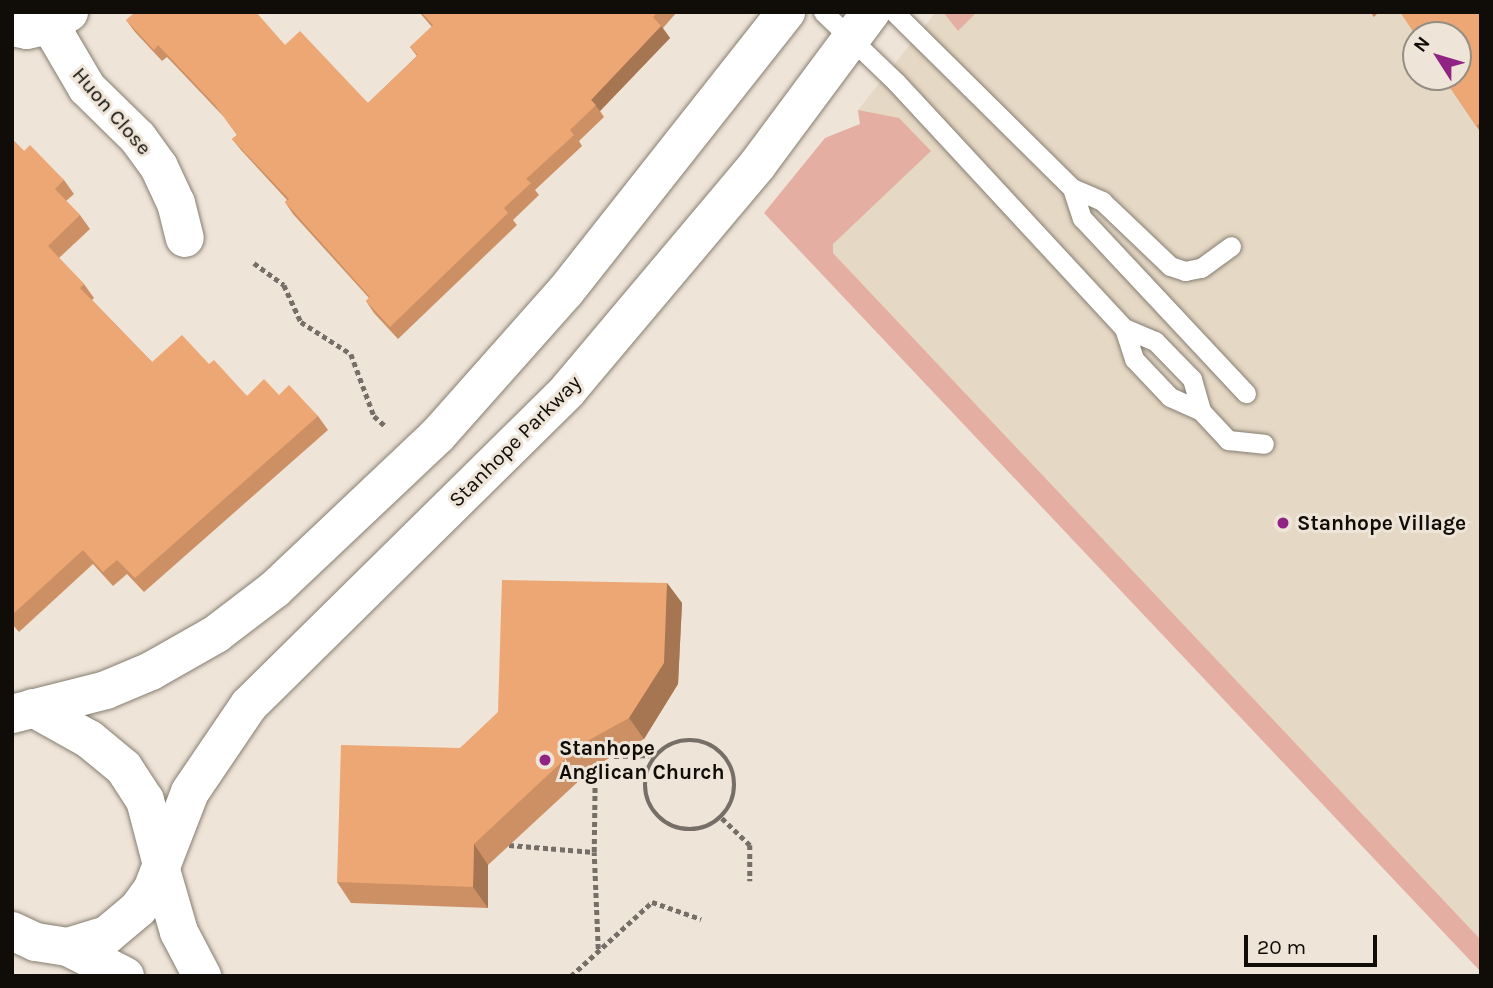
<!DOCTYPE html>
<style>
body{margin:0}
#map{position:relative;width:1493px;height:988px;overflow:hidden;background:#eee4d7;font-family:Karla,sans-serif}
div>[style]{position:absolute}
.built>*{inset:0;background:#e5d8c4}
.green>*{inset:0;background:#e4afa2}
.path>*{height:4.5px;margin-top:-2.25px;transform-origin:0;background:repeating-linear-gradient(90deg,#756f67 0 5px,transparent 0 8.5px)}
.path>.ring{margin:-2.25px;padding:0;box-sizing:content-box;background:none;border:4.5px solid #756f67;border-radius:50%}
.roads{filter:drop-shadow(0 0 2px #867e72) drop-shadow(0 0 2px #867e72)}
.service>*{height:19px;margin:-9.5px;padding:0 9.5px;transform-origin:9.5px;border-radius:9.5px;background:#fff}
.minor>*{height:38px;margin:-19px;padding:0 19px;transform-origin:19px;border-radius:19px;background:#fff}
.secondary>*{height:38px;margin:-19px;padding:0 19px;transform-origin:19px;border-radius:19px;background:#fff}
.wall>*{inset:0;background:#cc9064}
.shaded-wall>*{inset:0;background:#a67551}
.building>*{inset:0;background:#eda774}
.dots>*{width:19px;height:19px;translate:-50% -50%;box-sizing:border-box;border:4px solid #eee4d7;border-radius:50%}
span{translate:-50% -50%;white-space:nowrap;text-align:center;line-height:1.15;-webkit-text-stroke:6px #eee4d7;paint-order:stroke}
.street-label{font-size:21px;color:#100d08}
.poi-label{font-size:21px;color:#100d08;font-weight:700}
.left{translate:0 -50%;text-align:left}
.frame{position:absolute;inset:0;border:14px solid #100d08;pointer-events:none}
.north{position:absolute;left:1402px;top:21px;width:70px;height:70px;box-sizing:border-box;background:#eee4d7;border:2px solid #958e84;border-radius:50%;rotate:307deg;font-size:19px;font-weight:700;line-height:28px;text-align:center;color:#100d08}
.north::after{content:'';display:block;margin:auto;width:24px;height:32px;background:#912385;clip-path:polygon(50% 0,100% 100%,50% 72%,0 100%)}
.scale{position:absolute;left:1244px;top:935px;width:133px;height:32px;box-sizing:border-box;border:4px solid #100d08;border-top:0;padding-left:9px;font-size:21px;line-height:24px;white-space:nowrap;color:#100d08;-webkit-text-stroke:5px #eee4d7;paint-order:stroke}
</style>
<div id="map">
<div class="built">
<div style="clip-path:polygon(evenodd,936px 12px,1481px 12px,1481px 940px,833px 253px,825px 138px,860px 124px,858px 110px,936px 12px,1416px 35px,1458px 35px,1458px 77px,1416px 77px,1416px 35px)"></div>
</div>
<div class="green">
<div style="clip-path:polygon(943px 12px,977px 12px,958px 31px)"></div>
<div style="clip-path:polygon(858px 110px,899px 118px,931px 151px,833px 244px,833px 253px,1481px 940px,1481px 972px,764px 213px,825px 138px,860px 124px)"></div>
</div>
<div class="path">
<div style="left:254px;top:263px;width:37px;rotate:36deg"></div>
<div style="left:284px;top:285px;width:41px;rotate:65.3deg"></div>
<div style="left:301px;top:322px;width:59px;rotate:32.6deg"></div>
<div style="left:351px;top:354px;width:66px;rotate:69.6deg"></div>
<div style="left:374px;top:416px;width:15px;rotate:42deg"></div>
<div class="ring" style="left:645px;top:740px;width:85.5px;height:85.5px"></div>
<div style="left:614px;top:756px;width:41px;rotate:-1.4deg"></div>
<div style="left:722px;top:818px;width:39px;rotate:44deg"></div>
<div style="left:750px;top:845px;width:36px;rotate:90deg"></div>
<div style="left:509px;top:845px;width:85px;rotate:4.7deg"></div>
<div style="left:598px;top:949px;width:97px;rotate:-92.4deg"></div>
<div style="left:594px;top:852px;width:86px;rotate:-89.3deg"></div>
<div style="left:595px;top:766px;width:6px;rotate:-31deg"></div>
<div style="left:571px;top:976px;width:110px;rotate:-42.4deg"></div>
<div style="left:652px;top:902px;width:52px;rotate:19.1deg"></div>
</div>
<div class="roads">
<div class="service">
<div style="left:823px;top:12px;width:101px;rotate:43.8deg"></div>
<div style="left:896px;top:82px;width:335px;rotate:47.2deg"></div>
<div style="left:1124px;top:328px;width:34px;rotate:23deg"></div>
<div style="left:1155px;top:341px;width:53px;rotate:45.8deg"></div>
<div style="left:1192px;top:379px;width:33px;rotate:74deg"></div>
<div style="left:894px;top:12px;width:250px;rotate:44.7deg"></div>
<div style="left:1072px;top:188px;width:33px;rotate:23deg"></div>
<div style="left:1102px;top:201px;width:94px;rotate:43.7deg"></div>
<div style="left:1170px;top:266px;width:16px;rotate:18deg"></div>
<div style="left:1185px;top:271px;width:16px;rotate:-11deg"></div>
<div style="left:1201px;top:268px;width:37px;rotate:-36deg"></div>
<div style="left:1072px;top:188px;width:32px;rotate:72deg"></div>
<div style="left:1082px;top:218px;width:240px;rotate:46.9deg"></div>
<div style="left:1124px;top:328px;width:33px;rotate:72deg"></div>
<div style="left:1134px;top:359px;width:52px;rotate:46.5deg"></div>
<div style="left:1170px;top:397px;width:34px;rotate:24deg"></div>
<div style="left:1201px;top:411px;width:40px;rotate:47deg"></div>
<div style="left:1228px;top:440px;width:36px;rotate:6deg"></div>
</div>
<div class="minor">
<div style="left:50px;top:25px;width:73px;rotate:59.6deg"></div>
<div style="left:87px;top:88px;width:71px;rotate:44.4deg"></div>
<div style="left:138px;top:138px;width:36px;rotate:54deg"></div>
<div style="left:159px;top:167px;width:40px;rotate:65deg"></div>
<div style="left:176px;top:203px;width:36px;rotate:76deg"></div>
<div style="left:12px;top:27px;width:15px;rotate:11deg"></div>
<div style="left:27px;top:30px;width:24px;rotate:-12deg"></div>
<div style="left:50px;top:25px;width:23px;rotate:-34deg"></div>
<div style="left:161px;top:870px;width:65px;rotate:73.8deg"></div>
<div style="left:179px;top:932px;width:50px;rotate:62.4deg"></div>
<div style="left:68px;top:947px;width:64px;rotate:27deg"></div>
</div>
<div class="secondary">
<div style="left:33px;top:708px;width:64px;rotate:29deg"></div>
<div style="left:89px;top:739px;width:45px;rotate:39.6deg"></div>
<div style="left:124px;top:768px;width:38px;rotate:57deg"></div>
<div style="left:145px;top:800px;width:67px;rotate:75.3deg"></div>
<div style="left:12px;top:714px;width:97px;rotate:-14.3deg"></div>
<div style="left:106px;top:690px;width:49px;rotate:-22.9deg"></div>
<div style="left:151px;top:671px;width:75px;rotate:-29.6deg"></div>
<div style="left:216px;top:634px;width:74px;rotate:-37.3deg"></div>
<div style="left:275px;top:589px;width:223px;rotate:-43.4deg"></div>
<div style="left:437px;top:436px;width:193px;rotate:-48.4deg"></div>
<div style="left:565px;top:292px;width:357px;rotate:-51.7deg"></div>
<div style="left:12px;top:931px;width:26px;rotate:25deg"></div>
<div style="left:36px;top:942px;width:32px;rotate:9deg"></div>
<div style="left:68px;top:947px;width:41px;rotate:-17.1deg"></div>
<div style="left:107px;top:935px;width:40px;rotate:-40deg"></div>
<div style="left:138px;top:909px;width:24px;rotate:-54deg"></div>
<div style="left:152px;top:890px;width:105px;rotate:-68.8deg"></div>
<div style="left:190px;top:792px;width:105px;rotate:-55.9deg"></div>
<div style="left:249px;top:705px;width:448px;rotate:-44.6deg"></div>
<div style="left:568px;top:390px;width:295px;rotate:-49.9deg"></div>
<div style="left:758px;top:164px;width:189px;rotate:-53.4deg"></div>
</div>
</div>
<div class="wall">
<div style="clip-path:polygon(419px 12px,677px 12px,663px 28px,670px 38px,600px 111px,604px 117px,579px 141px,582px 146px,535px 190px,539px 195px,513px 220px,517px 225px,398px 339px,374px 313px,366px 301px,369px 298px,293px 214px,285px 202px,287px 200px,241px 150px,232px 139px,237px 135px,224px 117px,167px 57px,162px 61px,135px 32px,126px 20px,285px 45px,368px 103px,417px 56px,410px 47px,432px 27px)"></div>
<div style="clip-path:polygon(1370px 12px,1379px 12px,1374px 17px)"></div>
<div style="clip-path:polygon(1481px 12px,1481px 133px,1443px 77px)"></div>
<div style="clip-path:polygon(12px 139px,24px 151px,64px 180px,74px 194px,66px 201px,80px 215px,90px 229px,59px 258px,84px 284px,94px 298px,92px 300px,152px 362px,209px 364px,247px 396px,279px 395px,318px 416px,328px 430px,144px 592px,127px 574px,113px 586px,93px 564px,19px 632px,12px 624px)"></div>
<div style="clip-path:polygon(667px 583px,682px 603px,678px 684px,644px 739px,595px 766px,488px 865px,488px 908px,351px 903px,337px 882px,460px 748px)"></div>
</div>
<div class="shaded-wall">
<div style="clip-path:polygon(661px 26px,670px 38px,600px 111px,591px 100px)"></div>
<div style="clip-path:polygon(667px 583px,682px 603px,678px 684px,644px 739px,629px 718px)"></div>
<div style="clip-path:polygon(474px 844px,488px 865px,488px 908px,473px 887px)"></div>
</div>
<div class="building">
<div style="clip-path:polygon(135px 12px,256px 12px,285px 45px,300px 31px,368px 103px,418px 55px,410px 47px,433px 25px,421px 12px,658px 12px,653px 17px,661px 26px,591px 100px,596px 105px,570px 130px,574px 135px,526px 179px,531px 183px,504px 208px,508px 213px,390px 327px,366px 301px,370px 297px,285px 202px,289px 199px,232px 139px,237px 135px,215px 105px,158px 45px,154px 50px,126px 20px)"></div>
<div style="clip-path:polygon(1400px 12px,1481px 12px,1481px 122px,1476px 126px,1443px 77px,1458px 77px,1458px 35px,1416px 36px)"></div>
<div style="clip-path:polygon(12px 139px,24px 151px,30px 145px,64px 180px,55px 189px,80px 215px,48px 246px,84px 284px,80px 288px,152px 362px,182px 335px,209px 364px,214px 360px,247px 396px,264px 379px,279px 395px,289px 385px,318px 416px,135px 578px,117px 560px,103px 572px,83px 550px,12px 615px)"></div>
<div style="clip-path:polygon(502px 580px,667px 583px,664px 663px,629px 718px,580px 745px,474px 844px,473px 887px,337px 882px,341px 745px,460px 748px,498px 712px)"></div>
</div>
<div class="dots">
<div style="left:1283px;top:523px;background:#912385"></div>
<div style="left:545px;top:760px;background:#912385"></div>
</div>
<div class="street-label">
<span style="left:112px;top:111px;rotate:49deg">Huon Close</span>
<span style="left:515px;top:441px;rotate:-45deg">Stanhope Parkway</span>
</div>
<div class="poi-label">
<span class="left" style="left:1297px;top:523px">Stanhope Village</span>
<span class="left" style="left:559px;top:760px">Stanhope<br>Anglican Church</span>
</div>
<div class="frame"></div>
<div class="north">N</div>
<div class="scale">20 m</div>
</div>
